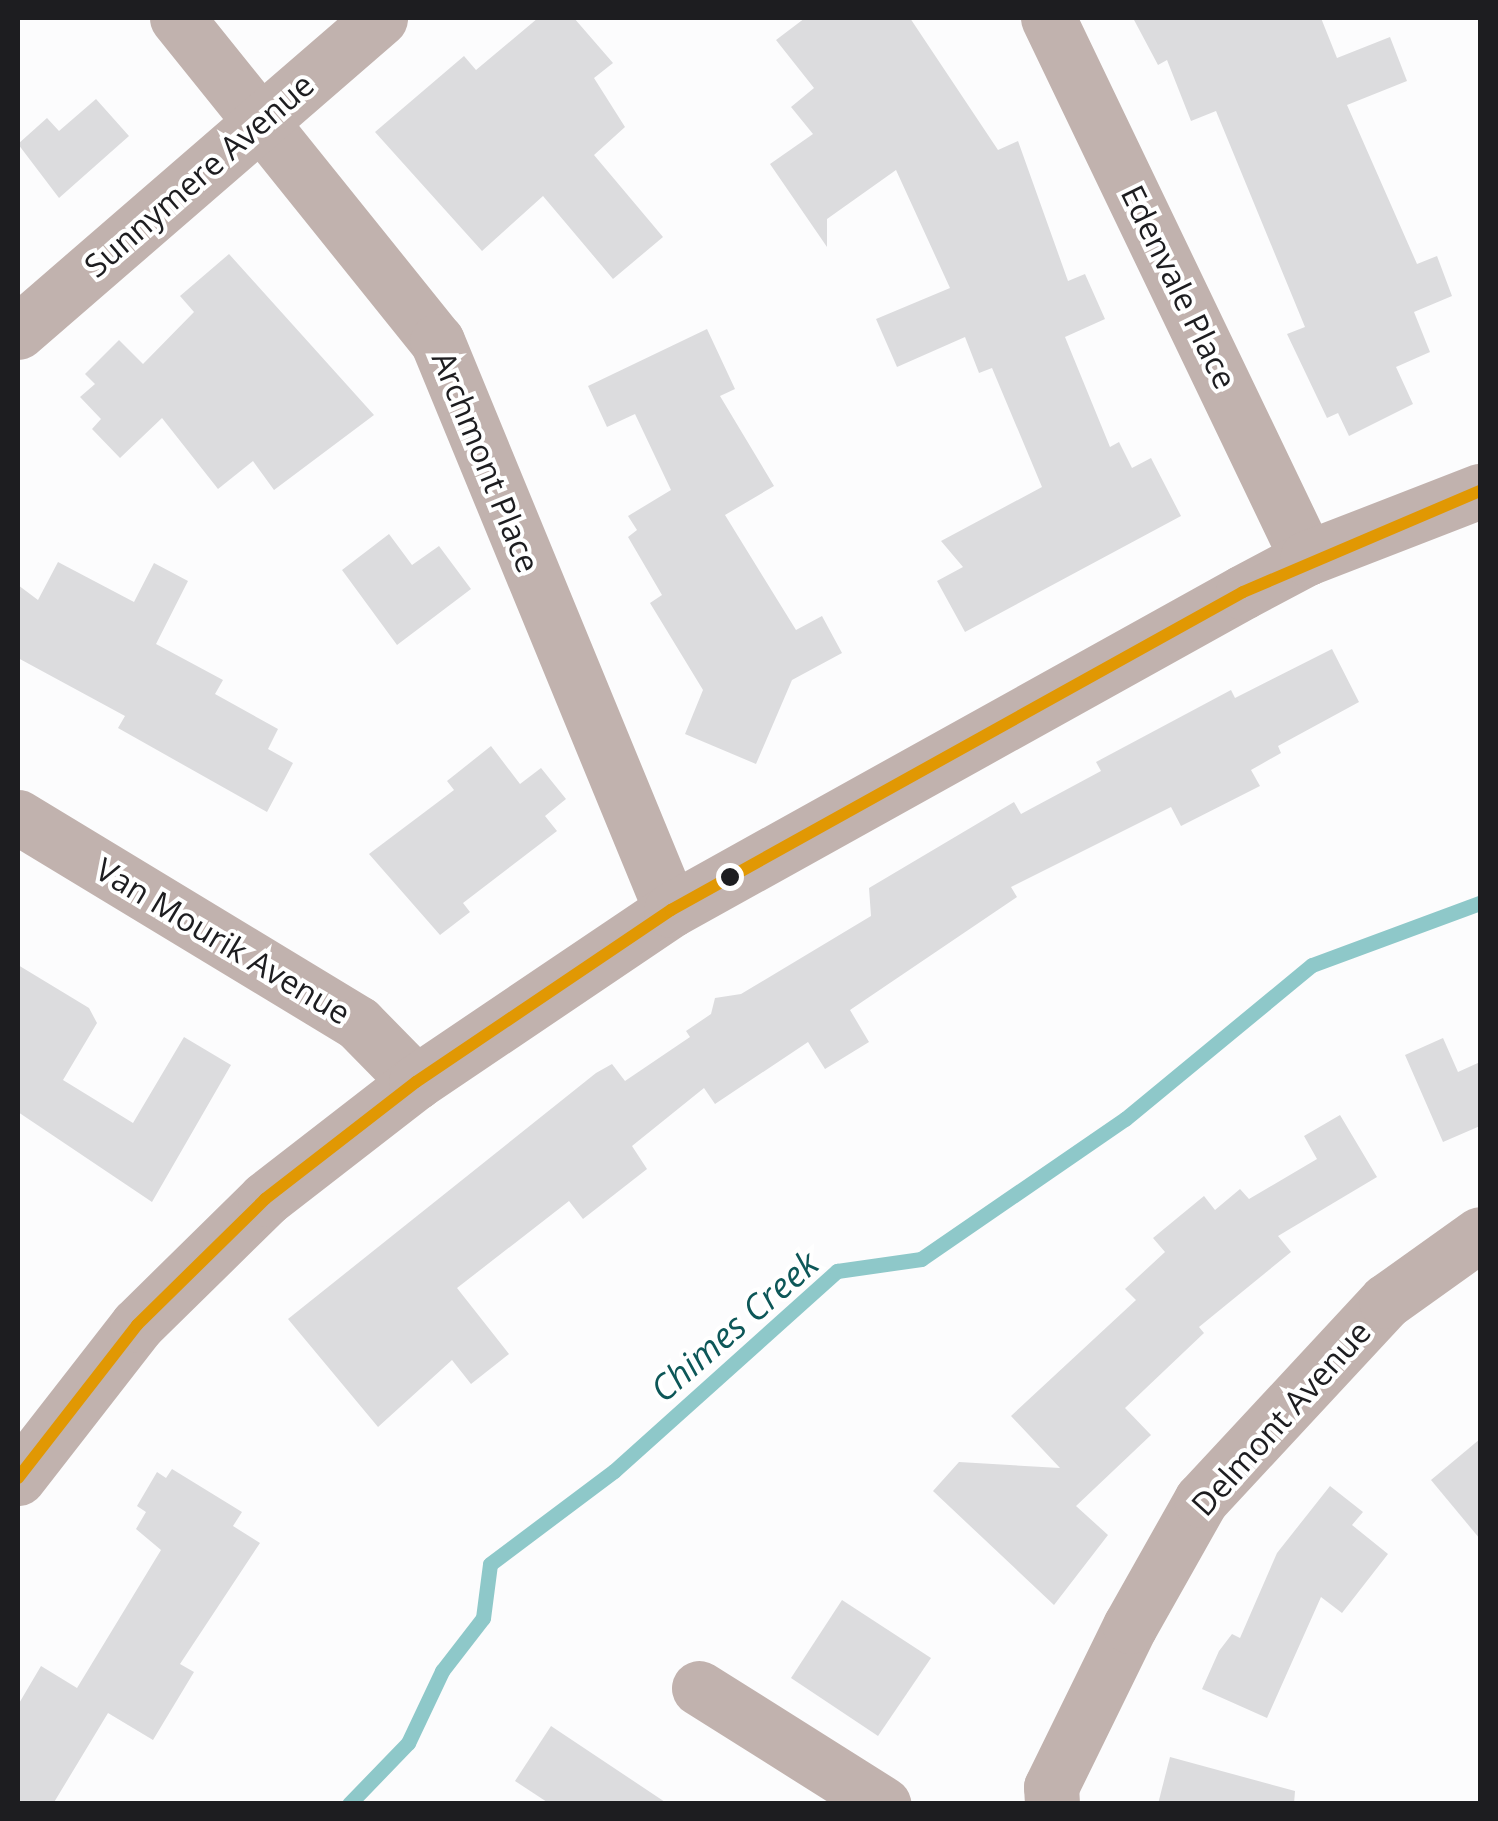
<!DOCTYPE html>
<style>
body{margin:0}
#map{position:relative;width:1498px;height:1821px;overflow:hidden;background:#fcfcfd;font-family:"Open Sans",sans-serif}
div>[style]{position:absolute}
.stream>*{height:15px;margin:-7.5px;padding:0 7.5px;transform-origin:7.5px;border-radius:7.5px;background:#8ec8c9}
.building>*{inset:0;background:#dcdcde}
.minor>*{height:55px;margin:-27.5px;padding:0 27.5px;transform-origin:27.5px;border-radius:27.5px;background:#c1b2ae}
.bus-1>*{height:12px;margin:-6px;padding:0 6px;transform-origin:6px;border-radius:6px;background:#e19803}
.dots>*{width:28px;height:28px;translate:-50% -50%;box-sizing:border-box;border:5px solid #fff;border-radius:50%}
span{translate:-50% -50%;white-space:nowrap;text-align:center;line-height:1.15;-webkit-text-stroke:8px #fff;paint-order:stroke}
.street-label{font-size:32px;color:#1d1d20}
.water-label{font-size:35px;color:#0d5758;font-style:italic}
.frame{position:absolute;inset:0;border:20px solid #1d1d20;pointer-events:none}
</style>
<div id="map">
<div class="stream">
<div style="left:349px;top:1804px;width:85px;rotate:-46deg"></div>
<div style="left:408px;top:1743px;width:80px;rotate:-64.7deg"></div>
<div style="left:442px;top:1671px;width:67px;rotate:-52.3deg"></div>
<div style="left:483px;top:1618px;width:54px;rotate:-82.6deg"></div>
<div style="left:490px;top:1564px;width:155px;rotate:-36.9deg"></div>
<div style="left:614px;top:1471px;width:300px;rotate:-41.9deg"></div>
<div style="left:837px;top:1271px;width:85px;rotate:-8.1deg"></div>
<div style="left:921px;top:1259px;width:247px;rotate:-34.5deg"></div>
<div style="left:1125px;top:1119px;width:242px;rotate:-39.5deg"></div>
<div style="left:1312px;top:965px;width:179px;rotate:-20.3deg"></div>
</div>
<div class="building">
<div style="clip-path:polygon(538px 18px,574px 18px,613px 63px,594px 78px,625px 127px,594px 155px,663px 237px,613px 279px,543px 196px,482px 251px,375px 132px,464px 56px,476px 70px)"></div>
<div style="clip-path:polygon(805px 18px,910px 18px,998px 150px,1018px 141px,1068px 281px,1085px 274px,1105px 319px,1065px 337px,1110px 447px,1119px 442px,1132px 468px,1151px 458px,1181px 516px,965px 632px,937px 581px,963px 567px,941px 541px,1042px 487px,992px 368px,979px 373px,965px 337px,897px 367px,876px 319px,950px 288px,896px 170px,827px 219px,827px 247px,770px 164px,813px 134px,791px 107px,814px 88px,776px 40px)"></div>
<div style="clip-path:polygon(1133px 18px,1321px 18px,1337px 58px,1390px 37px,1407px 81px,1347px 105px,1417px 264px,1437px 256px,1452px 296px,1414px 312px,1430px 352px,1396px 367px,1413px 404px,1349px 436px,1338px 413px,1327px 418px,1287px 334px,1305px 327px,1216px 111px,1191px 121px,1167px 60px,1158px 65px)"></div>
<div style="clip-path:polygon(96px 99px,129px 136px,59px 198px,18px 144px,47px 118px,59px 131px)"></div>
<div style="clip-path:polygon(229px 254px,374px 415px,274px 490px,253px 461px,218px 489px,162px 418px,120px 458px,92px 429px,101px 419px,80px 397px,95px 384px,85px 374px,119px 340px,143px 364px,194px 312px,180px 296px)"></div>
<div style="clip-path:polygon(707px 329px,735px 389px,720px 396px,774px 486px,725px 515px,796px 630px,822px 616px,842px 653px,792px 680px,756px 764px,685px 734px,703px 690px,650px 603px,662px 595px,628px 537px,637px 530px,628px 516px,671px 490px,635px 414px,607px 427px,588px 386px)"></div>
<div style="clip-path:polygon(389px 534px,412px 565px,439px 546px,471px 589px,397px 645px,342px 570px)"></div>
<div style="clip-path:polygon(58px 562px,134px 602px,154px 563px,188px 581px,156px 644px,223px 680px,215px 694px,278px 729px,268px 749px,293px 763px,267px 812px,118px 728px,125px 716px,18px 658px,18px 585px,38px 600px)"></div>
<div style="clip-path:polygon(1332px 649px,1359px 702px,1278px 746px,1281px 753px,1251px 770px,1260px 786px,1181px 826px,1171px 807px,1011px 887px,1017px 897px,850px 1010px,869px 1042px,825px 1069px,808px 1042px,715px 1104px,704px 1088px,632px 1146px,647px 1169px,583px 1219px,569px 1201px,457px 1288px,509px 1354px,471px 1384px,452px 1360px,378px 1427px,288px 1319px,596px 1073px,612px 1064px,625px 1081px,690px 1037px,686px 1031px,711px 1014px,715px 998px,741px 994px,871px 916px,869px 888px,1014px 802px,1021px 814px,1101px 771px,1096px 762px,1231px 690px,1235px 698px)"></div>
<div style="clip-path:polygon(491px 746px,520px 784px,541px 768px,566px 799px,545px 816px,557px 831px,463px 903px,470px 912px,440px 935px,369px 854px,454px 790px,447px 781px)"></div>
<div style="clip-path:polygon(18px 965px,89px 1008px,97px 1023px,63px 1080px,133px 1123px,184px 1037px,231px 1065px,152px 1202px,18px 1112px)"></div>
<div style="clip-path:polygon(1443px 1038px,1458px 1072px,1480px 1062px,1480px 1126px,1443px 1142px,1405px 1055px)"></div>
<div style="clip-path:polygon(1340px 1115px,1377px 1177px,1278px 1236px,1291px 1252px,1199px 1327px,1204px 1333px,1125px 1408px,1151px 1435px,1076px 1506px,1108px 1535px,1054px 1605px,933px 1491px,959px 1462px,1060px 1468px,1011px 1416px,1136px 1300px,1125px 1289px,1165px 1252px,1153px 1238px,1204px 1196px,1215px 1210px,1240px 1189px,1249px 1199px,1317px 1159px,1304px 1136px)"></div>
<div style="clip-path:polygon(1480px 1439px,1480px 1539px,1431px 1480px)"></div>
<div style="clip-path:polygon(172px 1469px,242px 1512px,233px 1526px,260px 1543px,180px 1664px,194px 1672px,153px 1740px,108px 1713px,53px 1804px,18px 1804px,18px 1705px,41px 1666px,77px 1688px,161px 1550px,136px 1529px,146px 1512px,137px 1506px,157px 1472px,166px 1478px)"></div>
<div style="clip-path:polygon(1330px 1486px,1363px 1512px,1352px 1525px,1388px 1554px,1342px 1613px,1321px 1597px,1267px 1718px,1202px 1689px,1219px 1651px,1232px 1634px,1240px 1638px,1277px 1553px)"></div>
<div style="clip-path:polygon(842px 1600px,931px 1658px,878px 1736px,791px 1678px)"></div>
<div style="clip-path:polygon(551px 1726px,668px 1804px,550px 1804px,515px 1781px)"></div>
<div style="clip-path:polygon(1170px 1757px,1295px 1791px,1294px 1804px,1158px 1804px)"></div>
</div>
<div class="minor">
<div style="left:177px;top:18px;width:415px;rotate:51.2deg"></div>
<div style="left:437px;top:341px;width:615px;rotate:67.65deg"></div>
<div style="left:1048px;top:18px;width:599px;rotate:64.38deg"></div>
<div style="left:18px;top:332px;width:479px;rotate:-40.9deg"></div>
<div style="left:18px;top:817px;width:398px;rotate:31.2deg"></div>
<div style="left:358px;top:1023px;width:83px;rotate:45.5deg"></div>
<div style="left:18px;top:1478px;width:194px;rotate:-52.1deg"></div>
<div style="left:137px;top:1325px;width:180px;rotate:-44.5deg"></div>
<div style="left:265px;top:1199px;width:191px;rotate:-37.8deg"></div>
<div style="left:416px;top:1082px;width:308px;rotate:-34deg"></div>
<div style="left:671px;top:910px;width:654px;rotate:-29.07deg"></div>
<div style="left:1243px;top:592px;width:72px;rotate:-28deg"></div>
<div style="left:1307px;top:558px;width:186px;rotate:-21.2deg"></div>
<div style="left:699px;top:1688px;width:218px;rotate:32.2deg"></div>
<div style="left:1052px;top:1804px;width:17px;rotate:-93deg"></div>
<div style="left:1051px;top:1787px;width:179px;rotate:-63.9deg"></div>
<div style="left:1130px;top:1626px;width:145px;rotate:-60.6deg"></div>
<div style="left:1201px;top:1500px;width:272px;rotate:-47.1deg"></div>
<div style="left:1386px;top:1301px;width:115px;rotate:-35.5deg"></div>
</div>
<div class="bus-1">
<div style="left:18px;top:1478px;width:194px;rotate:-52.1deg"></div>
<div style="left:137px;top:1325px;width:180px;rotate:-44.5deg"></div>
<div style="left:265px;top:1199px;width:191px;rotate:-37.8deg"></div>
<div style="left:416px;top:1082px;width:308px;rotate:-34deg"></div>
<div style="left:671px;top:910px;width:654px;rotate:-29.07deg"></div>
<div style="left:1243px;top:592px;width:258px;rotate:-23.1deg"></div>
</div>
<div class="dots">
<div style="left:730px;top:877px;background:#1d1d20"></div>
</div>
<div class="street-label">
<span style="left:199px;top:175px;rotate:-41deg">Sunnymere Avenue</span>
<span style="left:1179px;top:287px;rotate:64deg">Edenvale Place</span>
<span style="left:486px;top:462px;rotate:68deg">Archmont Place</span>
<span style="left:223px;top:941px;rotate:31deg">Van Mourik Avenue</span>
<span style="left:1281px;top:1418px;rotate:-48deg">Delmont Avenue</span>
</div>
<div class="water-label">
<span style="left:734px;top:1326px;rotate:-41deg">Chimes Creek</span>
</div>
<div class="frame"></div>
</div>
